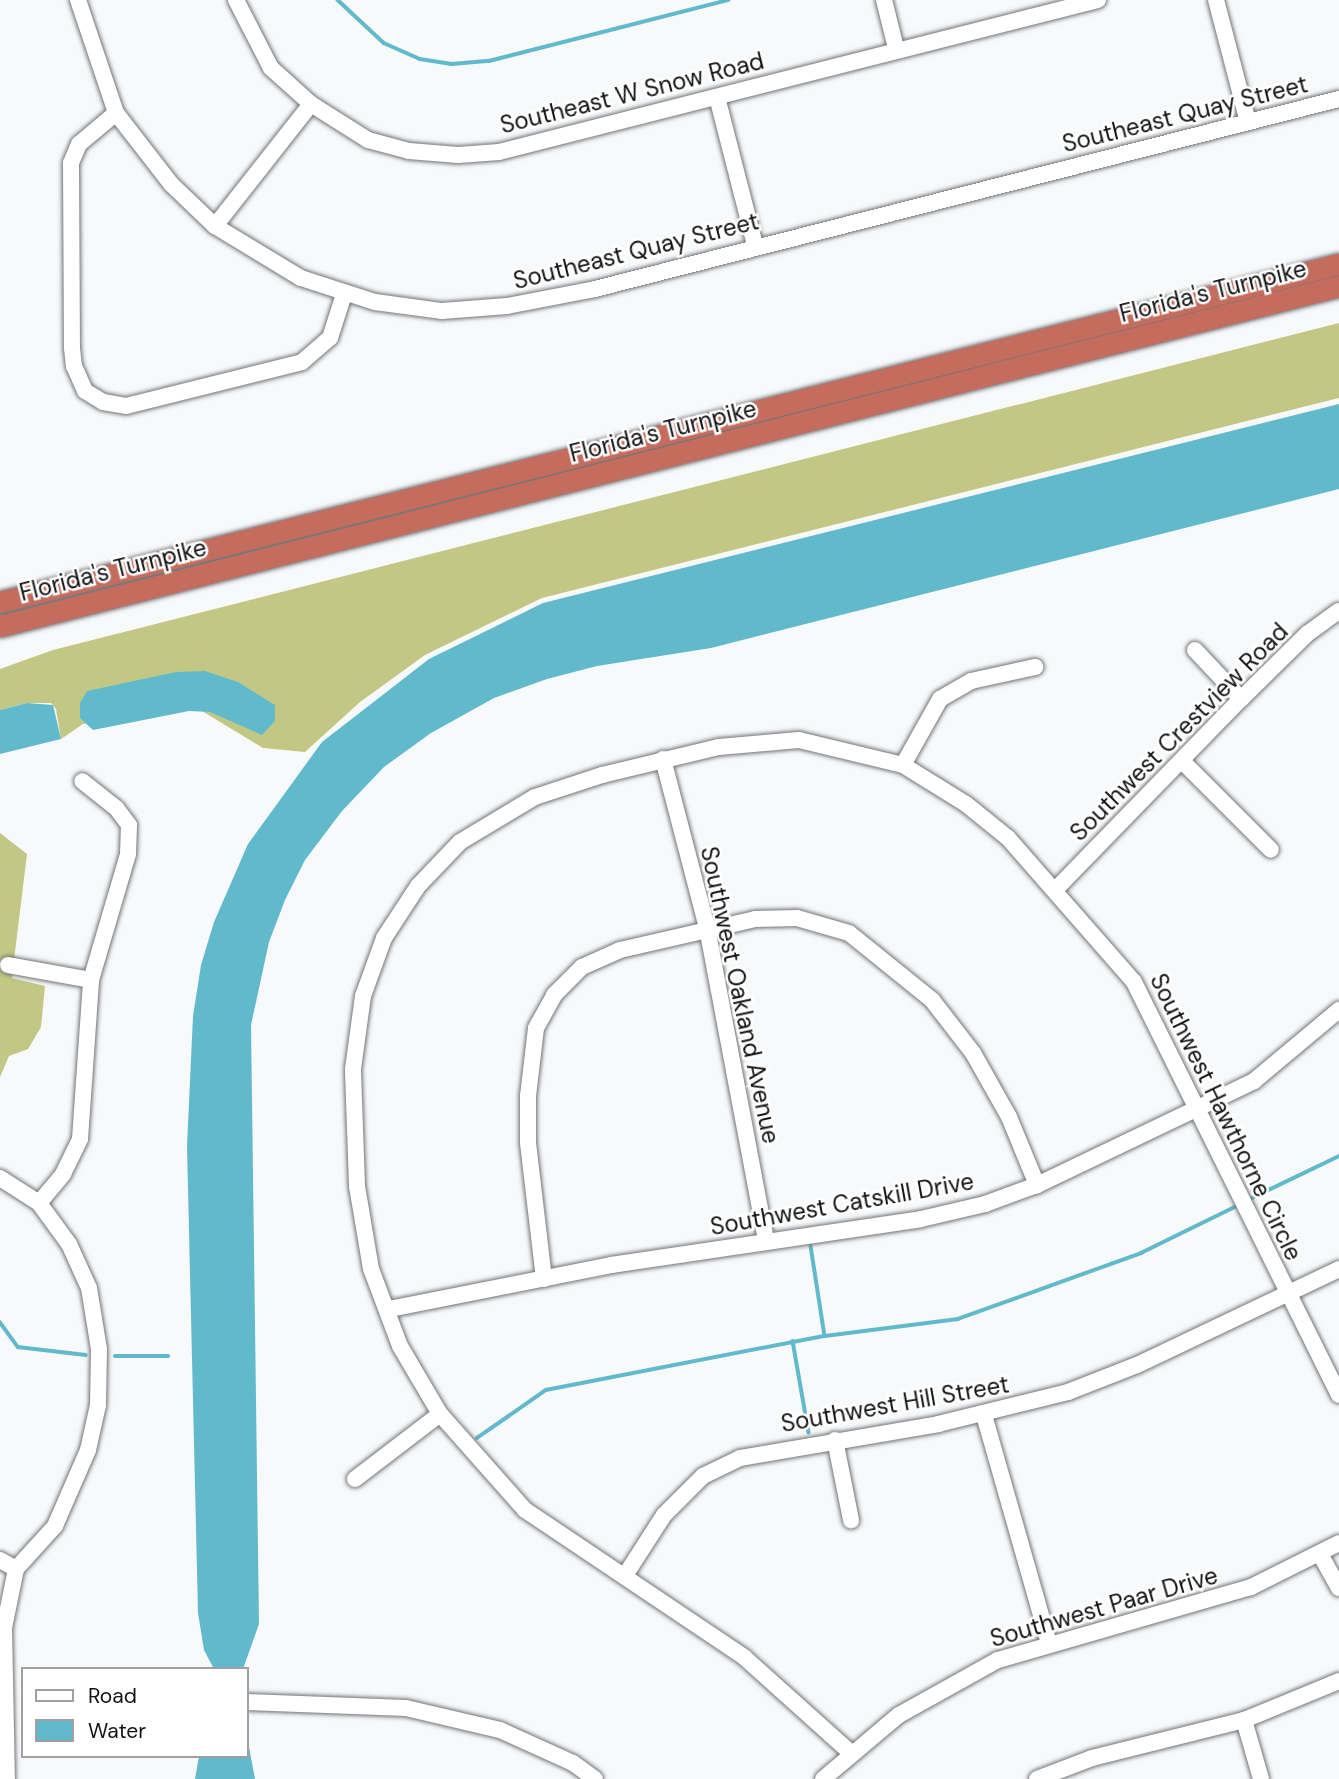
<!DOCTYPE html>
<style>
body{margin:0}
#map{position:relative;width:1339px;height:1779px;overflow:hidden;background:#f7f9fb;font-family:"DM Sans",sans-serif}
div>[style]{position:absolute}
.forest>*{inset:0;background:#c2c884}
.water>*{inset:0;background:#61bacb}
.stream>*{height:3.5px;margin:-1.75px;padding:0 1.75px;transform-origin:1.75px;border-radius:1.75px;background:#61bacb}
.roads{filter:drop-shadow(0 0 2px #737476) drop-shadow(0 0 2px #737476)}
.minor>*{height:16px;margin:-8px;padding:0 8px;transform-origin:8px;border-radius:8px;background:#fff}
.highway>*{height:21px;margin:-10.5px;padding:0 10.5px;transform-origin:10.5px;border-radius:10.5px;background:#c46d5f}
span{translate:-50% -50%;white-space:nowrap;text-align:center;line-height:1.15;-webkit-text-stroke:5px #fff;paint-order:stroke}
.street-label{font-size:24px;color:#111213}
.legend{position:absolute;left:21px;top:1667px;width:228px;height:91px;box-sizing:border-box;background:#fff;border:2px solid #a0a0a1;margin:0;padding:9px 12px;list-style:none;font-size:21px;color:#111213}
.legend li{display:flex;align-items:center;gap:14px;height:35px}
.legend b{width:35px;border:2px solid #a0a0a1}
</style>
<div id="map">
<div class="forest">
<div style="clip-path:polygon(1339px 323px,1339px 398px,542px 598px,425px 655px,360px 702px,305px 752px,263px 748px,202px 711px,221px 713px,229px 719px,263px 697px,83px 724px,61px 739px,56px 709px,51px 703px,27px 703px,0 710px,0 669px,53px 650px)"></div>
<div style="clip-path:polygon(0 833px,27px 854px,14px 960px,3px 959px,1px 969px,13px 971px,12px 978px,45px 986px,41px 1027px,28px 1049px,9px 1056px,0 1077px)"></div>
</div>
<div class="water">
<div style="clip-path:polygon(1339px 404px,1339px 489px,711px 648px,597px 666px,547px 679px,494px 698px,431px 733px,384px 767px,342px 811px,305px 860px,285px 900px,269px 942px,251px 1025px,259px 1624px,243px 1669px,214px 1669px,204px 1650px,198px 1613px,187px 1146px,193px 1016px,201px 965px,214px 922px,248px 844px,322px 742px,429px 659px,543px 603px)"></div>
<div style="clip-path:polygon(205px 671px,238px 682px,275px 705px,275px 721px,262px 735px,210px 712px,189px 711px,93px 730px,80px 718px,80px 703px,87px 691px,176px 672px)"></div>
<div style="clip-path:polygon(27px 703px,53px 705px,61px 739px,0 754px,0 710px)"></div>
<div style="clip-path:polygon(247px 1736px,255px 1779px,195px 1779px,199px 1756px,247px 1756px)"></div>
</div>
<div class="stream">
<div style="left:338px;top:0;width:63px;rotate:43.1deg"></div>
<div style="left:384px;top:43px;width:39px;rotate:24deg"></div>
<div style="left:420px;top:59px;width:32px;rotate:9deg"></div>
<div style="left:452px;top:64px;width:37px;rotate:-5deg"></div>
<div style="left:489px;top:61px;width:247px;rotate:-14.3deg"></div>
<div style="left:1246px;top:1201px;width:103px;rotate:-25.8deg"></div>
<div style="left:811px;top:1246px;width:91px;rotate:81.2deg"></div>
<div style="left:0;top:1322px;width:31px;rotate:54deg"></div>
<div style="left:18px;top:1347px;width:68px;rotate:6.7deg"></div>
<div style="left:793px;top:1341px;width:93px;rotate:80.1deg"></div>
<div style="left:115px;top:1356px;width:53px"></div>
<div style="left:477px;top:1438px;width:84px;rotate:-34.8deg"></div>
<div style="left:546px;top:1390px;width:284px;rotate:-11deg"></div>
<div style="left:825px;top:1336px;width:134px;rotate:-7.3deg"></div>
<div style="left:958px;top:1319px;width:195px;rotate:-19.8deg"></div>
<div style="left:1141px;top:1253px;width:109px;rotate:-26.1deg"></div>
</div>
<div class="roads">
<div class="minor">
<div style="left:78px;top:0;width:119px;rotate:71.4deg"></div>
<div style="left:116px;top:113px;width:90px;rotate:52.2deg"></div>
<div style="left:171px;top:184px;width:61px;rotate:43.7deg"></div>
<div style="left:215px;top:226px;width:100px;rotate:31.2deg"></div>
<div style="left:301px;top:278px;width:78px;rotate:18deg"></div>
<div style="left:375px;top:302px;width:68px;rotate:7.7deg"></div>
<div style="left:442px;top:311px;width:65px;rotate:-4.4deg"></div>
<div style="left:507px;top:306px;width:90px;rotate:-10.9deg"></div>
<div style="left:595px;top:289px;width:768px;rotate:-14.33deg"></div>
<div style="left:236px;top:0;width:76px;rotate:62.8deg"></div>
<div style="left:271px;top:68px;width:54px;rotate:42deg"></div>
<div style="left:311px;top:104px;width:67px;rotate:32.3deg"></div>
<div style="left:368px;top:140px;width:42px;rotate:15deg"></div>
<div style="left:409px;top:151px;width:49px;rotate:4.7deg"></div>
<div style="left:458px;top:155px;width:41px;rotate:-4.2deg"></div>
<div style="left:499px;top:152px;width:618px;rotate:-14.24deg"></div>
<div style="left:884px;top:0;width:49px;rotate:76deg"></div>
<div style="left:1216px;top:0;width:126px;rotate:75.3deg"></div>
<div style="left:717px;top:97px;width:153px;rotate:75.6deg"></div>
<div style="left:116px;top:113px;width:48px;rotate:140deg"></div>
<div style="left:79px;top:144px;width:21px;rotate:113deg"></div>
<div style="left:71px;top:163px;width:185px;rotate:89.7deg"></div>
<div style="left:72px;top:348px;width:18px;rotate:84deg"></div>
<div style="left:74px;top:366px;width:27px;rotate:66deg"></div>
<div style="left:85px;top:391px;width:21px;rotate:31deg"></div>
<div style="left:103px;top:402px;width:23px;rotate:10deg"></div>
<div style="left:126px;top:406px;width:181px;rotate:-14deg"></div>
<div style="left:302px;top:362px;width:37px;rotate:-41deg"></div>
<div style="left:330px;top:338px;width:46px;rotate:-72.3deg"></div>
<div style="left:215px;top:226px;width:155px;rotate:-51.8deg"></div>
<div style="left:1195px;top:650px;width:67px;rotate:46.8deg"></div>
<div style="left:663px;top:759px;width:175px;rotate:75.4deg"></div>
<div style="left:707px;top:928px;width:319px;rotate:79.3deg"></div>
<div style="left:1183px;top:762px;width:124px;rotate:45deg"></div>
<div style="left:903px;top:765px;width:76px;rotate:-60.7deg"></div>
<div style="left:940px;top:699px;width:36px;rotate:-30deg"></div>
<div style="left:971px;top:681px;width:66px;rotate:-12.3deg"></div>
<div style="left:1056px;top:889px;width:265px;rotate:-45.8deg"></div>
<div style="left:1241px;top:699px;width:93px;rotate:-44.6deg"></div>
<div style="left:1307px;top:634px;width:39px;rotate:-36deg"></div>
<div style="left:8px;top:965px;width:84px;rotate:10.2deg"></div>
<div style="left:0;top:1178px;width:46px;rotate:32.7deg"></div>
<div style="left:39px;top:1203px;width:51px;rotate:53.8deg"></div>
<div style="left:69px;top:1244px;width:48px;rotate:65.6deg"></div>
<div style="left:89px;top:1288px;width:62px;rotate:80.7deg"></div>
<div style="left:99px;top:1349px;width:56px;rotate:91deg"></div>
<div style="left:98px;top:1405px;width:46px;rotate:102.5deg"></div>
<div style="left:88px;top:1450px;width:83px;rotate:113.5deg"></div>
<div style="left:55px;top:1526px;width:58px;rotate:132.2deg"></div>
<div style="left:16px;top:1569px;width:60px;rotate:101.5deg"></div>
<div style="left:4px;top:1628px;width:151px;rotate:88.9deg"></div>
<div style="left:39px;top:1203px;width:38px;rotate:-50deg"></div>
<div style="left:63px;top:1174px;width:39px;rotate:-64deg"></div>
<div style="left:80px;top:1139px;width:159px;rotate:-86deg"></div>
<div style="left:91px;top:980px;width:131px;rotate:-73.6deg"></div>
<div style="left:128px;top:854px;width:29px;rotate:-88deg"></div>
<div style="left:129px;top:825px;width:21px;rotate:-127deg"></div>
<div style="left:116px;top:808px;width:43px;rotate:-141.5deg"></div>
<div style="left:544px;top:1279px;width:138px;rotate:-96.7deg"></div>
<div style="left:528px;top:1142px;width:46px;rotate:-90deg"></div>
<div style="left:528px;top:1096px;width:68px;rotate:-83.3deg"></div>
<div style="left:536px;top:1028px;width:38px;rotate:-61deg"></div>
<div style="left:554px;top:995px;width:40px;rotate:-45deg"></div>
<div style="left:582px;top:967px;width:42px;rotate:-24.1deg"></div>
<div style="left:620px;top:950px;width:139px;rotate:-12.9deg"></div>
<div style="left:755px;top:919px;width:42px;rotate:-1.4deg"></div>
<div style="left:797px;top:918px;width:54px;rotate:16.1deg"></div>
<div style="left:849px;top:933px;width:107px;rotate:38.9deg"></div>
<div style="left:932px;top:1000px;width:67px;rotate:52.3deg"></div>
<div style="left:973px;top:1053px;width:73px;rotate:60.6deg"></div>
<div style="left:1009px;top:1117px;width:74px;rotate:67.6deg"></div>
<div style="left:389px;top:1309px;width:226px;rotate:-11.2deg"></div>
<div style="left:611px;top:1265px;width:313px;rotate:-8.4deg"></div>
<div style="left:921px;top:1219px;width:66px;rotate:-13.2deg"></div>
<div style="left:985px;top:1204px;width:55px;rotate:-20.1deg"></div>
<div style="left:1037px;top:1185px;width:241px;rotate:-25.6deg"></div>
<div style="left:1254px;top:1081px;width:111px;rotate:-39.9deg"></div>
<div style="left:984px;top:1415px;width:237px;rotate:74.1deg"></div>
<div style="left:835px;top:1440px;width:82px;rotate:78.7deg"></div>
<div style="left:355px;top:1479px;width:107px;rotate:-37.4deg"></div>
<div style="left:1320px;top:1554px;width:39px;rotate:61deg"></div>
<div style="left:0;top:1560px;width:18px;rotate:29deg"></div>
<div style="left:626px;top:1574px;width:70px;rotate:-57.2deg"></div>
<div style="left:664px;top:1515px;width:55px;rotate:-45deg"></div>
<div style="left:703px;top:1476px;width:41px;rotate:-25.9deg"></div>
<div style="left:740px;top:1458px;width:201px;rotate:-9.7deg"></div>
<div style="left:938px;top:1424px;width:134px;rotate:-13.8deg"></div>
<div style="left:1068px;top:1392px;width:74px;rotate:-21.4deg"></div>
<div style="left:1137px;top:1365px;width:224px;rotate:-25.4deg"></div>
<div style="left:247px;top:1702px;width:159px;rotate:2.2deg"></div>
<div style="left:406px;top:1708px;width:97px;rotate:13.2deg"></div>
<div style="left:500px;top:1730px;width:80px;rotate:24.3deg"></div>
<div style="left:573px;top:1763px;width:27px;rotate:36deg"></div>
<div style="left:1244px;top:1720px;width:61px;rotate:73.9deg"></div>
<div style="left:852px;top:1754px;width:145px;rotate:-138.1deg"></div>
<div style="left:744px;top:1657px;width:264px;rotate:-146.1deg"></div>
<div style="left:525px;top:1510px;width:128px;rotate:-131.5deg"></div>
<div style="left:440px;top:1414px;width:79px;rotate:-120.5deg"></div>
<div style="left:400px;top:1346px;width:82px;rotate:-110.6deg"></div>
<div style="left:371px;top:1269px;width:84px;rotate:-99.6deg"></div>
<div style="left:357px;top:1186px;width:117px;rotate:-92deg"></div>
<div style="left:353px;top:1069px;width:74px;rotate:-82.2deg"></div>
<div style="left:363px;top:996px;width:62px;rotate:-70.1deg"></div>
<div style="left:384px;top:938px;width:62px;rotate:-56.8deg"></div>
<div style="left:418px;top:886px;width:61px;rotate:-46.3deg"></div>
<div style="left:460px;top:842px;width:87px;rotate:-31deg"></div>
<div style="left:535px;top:797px;width:71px;rotate:-18.2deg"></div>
<div style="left:602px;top:775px;width:120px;rotate:-13.5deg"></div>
<div style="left:719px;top:747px;width:80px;rotate:-5deg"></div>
<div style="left:799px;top:740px;width:107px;rotate:13.5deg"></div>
<div style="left:903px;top:765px;width:74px;rotate:31.8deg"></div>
<div style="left:966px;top:804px;width:54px;rotate:39deg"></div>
<div style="left:1008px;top:838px;width:191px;rotate:48.8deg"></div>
<div style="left:1134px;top:982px;width:461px;rotate:63.6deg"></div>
<div style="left:823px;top:1779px;width:99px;rotate:-40.1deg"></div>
<div style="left:899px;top:1715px;width:113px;rotate:-29.1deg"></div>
<div style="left:998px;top:1660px;width:263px;rotate:-16.1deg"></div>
<div style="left:1251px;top:1587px;width:98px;rotate:-26.6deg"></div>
<div style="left:1037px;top:1779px;width:59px;rotate:-20.9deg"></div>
<div style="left:1092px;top:1758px;width:157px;rotate:-14deg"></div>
<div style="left:1244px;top:1720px;width:103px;rotate:-22.3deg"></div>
</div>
<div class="highway">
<div style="left:0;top:602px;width:1381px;rotate:-14.17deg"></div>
<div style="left:0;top:626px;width:1381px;rotate:-14.25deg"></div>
</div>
</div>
<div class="street-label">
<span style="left:632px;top:93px;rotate:-14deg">Southeast W Snow Road</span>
<span style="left:1185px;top:114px;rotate:-14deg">Southeast Quay Street</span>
<span style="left:636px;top:251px;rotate:-14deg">Southeast Quay Street</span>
<span style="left:1213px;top:291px;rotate:-14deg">Florida's Turnpike</span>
<span style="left:663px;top:431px;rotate:-14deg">Florida's Turnpike</span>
<span style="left:113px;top:570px;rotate:-14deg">Florida's Turnpike</span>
<span style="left:1179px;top:732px;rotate:-45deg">Southwest Crestview Road</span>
<span style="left:740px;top:995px;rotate:78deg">Southwest Oakland Avenue</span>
<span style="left:1226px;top:1117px;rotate:64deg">Southwest Hawthorne Circle</span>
<span style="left:842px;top:1204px;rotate:-10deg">Southwest Catskill Drive</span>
<span style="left:895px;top:1404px;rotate:-10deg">Southwest Hill Street</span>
<span style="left:1104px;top:1607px;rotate:-16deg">Southwest Paar Drive</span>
</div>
<ul class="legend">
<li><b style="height:9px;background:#fff"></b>Road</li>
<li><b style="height:19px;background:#61bacb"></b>Water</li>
</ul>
</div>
